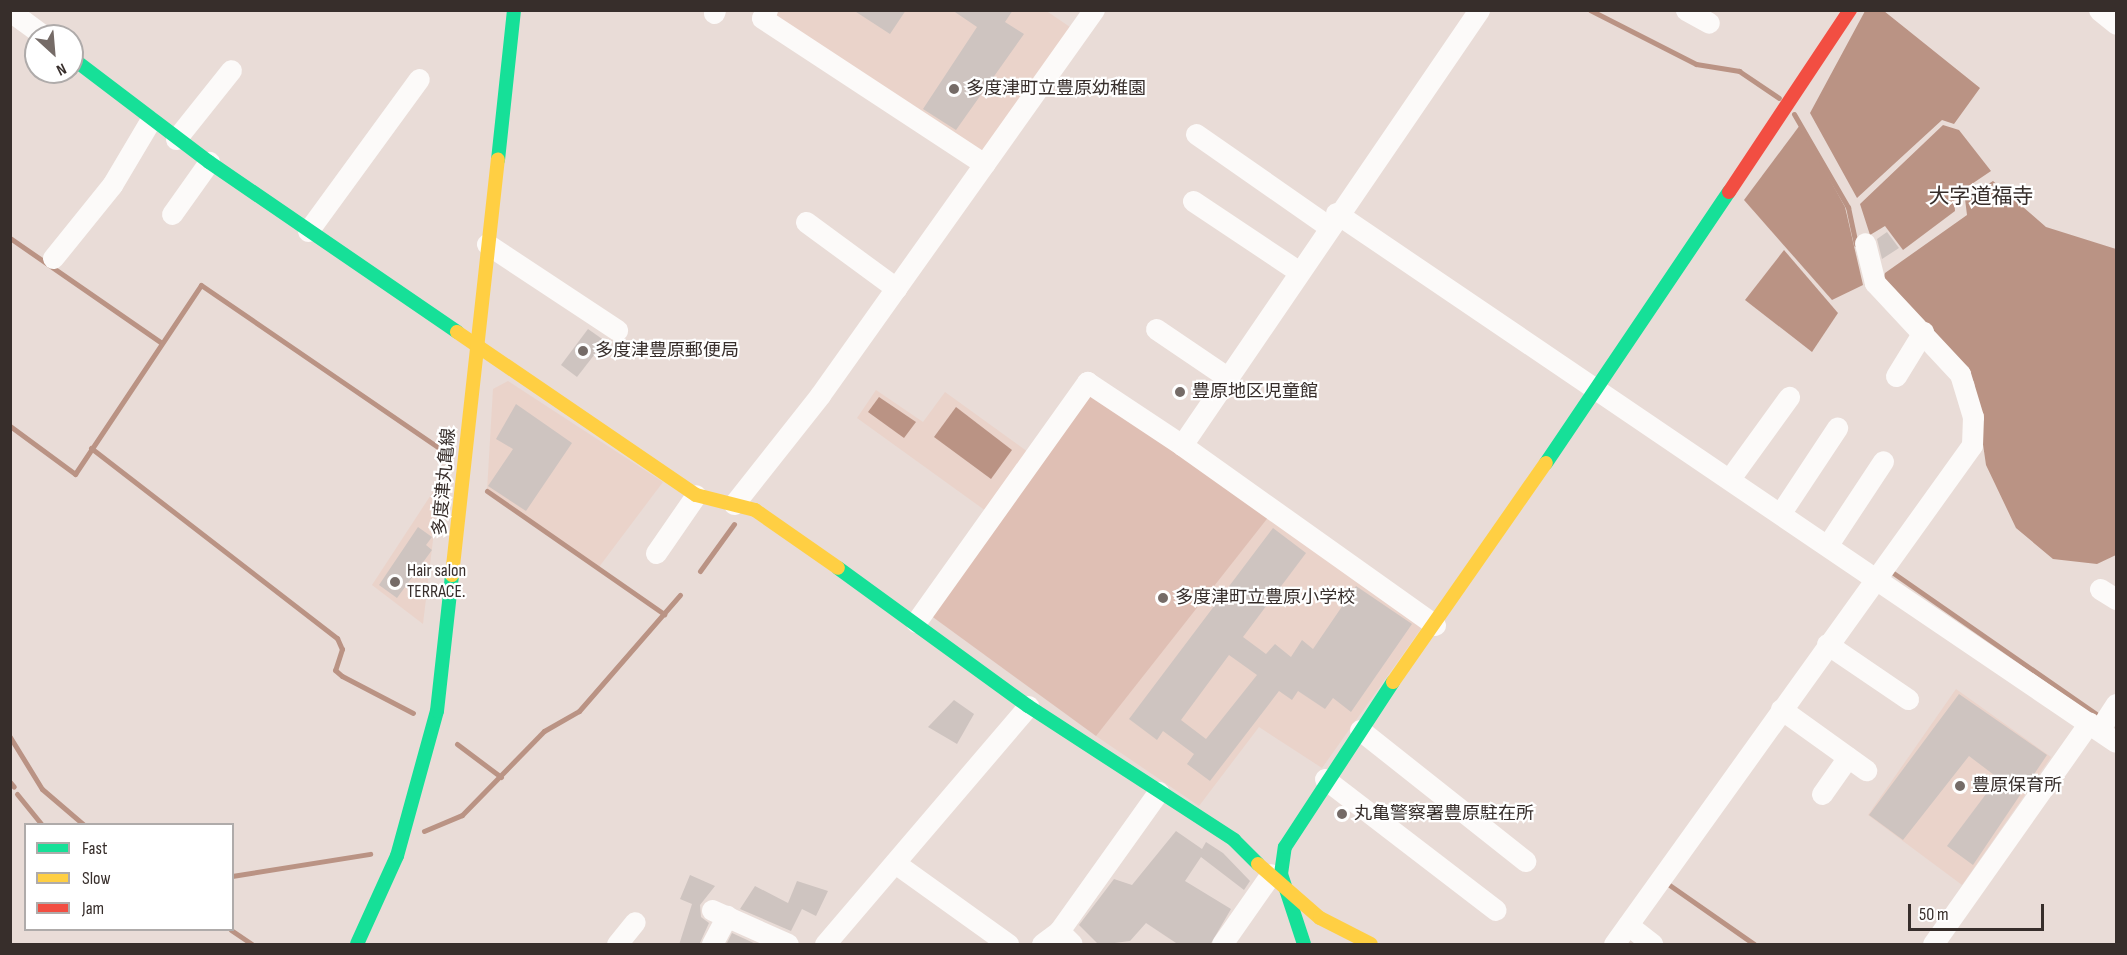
<!DOCTYPE html>
<meta charset="utf-8">
<style>
body{margin:0}
#map{position:relative;width:2127px;height:955px;overflow:hidden;background:#e9dcd7;font-family:"Sofia Sans Condensed","Noto Sans JP",sans-serif}
div>[style]{position:absolute}
.built>*{inset:0;background:#ead3ca}
.green>*{inset:0;background:#dfbfb4}
.water>*{inset:0;background:#ba9384}
.stream>*{height:5px;margin:-2.5px;padding:0 2.5px;transform-origin:2.5px;border-radius:2.5px;background:#ba9384}
.building>*{inset:0;background:#cec4c0}
.street>*{height:21px;margin:-10.5px;padding:0 10.5px;transform-origin:10.5px;border-radius:10.5px;background:#fcfaf9}
.fast>*{height:14px;margin:-7px;padding:0 7px;transform-origin:7px;border-radius:7px;background:#16e098}
.slow>*{height:14px;margin:-7px;padding:0 7px;transform-origin:7px;border-radius:7px;background:#ffcf43}
.jam>*{height:14px;margin:-7px;padding:0 7px;transform-origin:7px;border-radius:7px;background:#f24e42}
.dots>*{width:16px;height:16px;translate:-50% -50%;box-sizing:border-box;border:3px solid #fff;border-radius:50%}
span{translate:-50% -50%;white-space:nowrap;text-align:center;line-height:1.15;-webkit-text-stroke:4.5px #fff;paint-order:stroke}
.poi-label{font-size:18px;color:#372e2b}
.left{translate:0 -50%;text-align:left}
.street-label{font-size:18px;color:#372e2b}
.quarter-label{font-size:21px;color:#372e2b}
.frame{position:absolute;inset:0;border:12px solid #372e2b;pointer-events:none}
.legend{position:absolute;left:24px;top:823px;width:210px;height:108px;box-sizing:border-box;background:#fff;border:2px solid #afabaa;margin:0;padding:8px 10px;list-style:none;font-size:18px;color:#372e2b}
.legend li{display:flex;align-items:center;gap:12px;height:30px}
.legend b{width:30px;border:2px solid #afabaa}
.north{position:absolute;left:24px;top:24px;width:60px;height:60px;box-sizing:border-box;background:#fff;border:2px solid #afabaa;border-radius:50%;rotate:154deg;font-size:16px;font-weight:700;line-height:24px;text-align:center;color:#372e2b}
.north::after{content:'';display:block;margin:auto;width:21px;height:27px;background:#756b67;clip-path:polygon(50% 0,100% 100%,50% 72%,0 100%)}
.scale{position:absolute;left:1908px;top:904px;width:136px;height:27px;box-sizing:border-box;border:3px solid #372e2b;border-top:0;padding-left:8px;font-size:18px;line-height:21px;white-space:nowrap;color:#372e2b;-webkit-text-stroke:4px #fff;paint-order:stroke}
</style>
<div id="map">
<div class="built">
<div style="clip-path:polygon(777px 10px,1045px 10px,1070px 27px,985px 150px,977px 153px,773px 16px)"></div>
<div style="clip-path:polygon(508px 381px,663px 482px,599px 567px,487px 491px,493px 389px)"></div>
<div style="clip-path:polygon(876px 390px,923px 422px,945px 392px,1039px 460px,1089px 393px,1423px 626px,1322px 768px,1259px 727px,1199px 806px,1096px 736px,997px 519px,857px 418px)"></div>
<div style="clip-path:polygon(440px 481px,423px 624px,372px 585px)"></div>
<div style="clip-path:polygon(1956px 689px,2051px 757px,1962px 885px,1868px 815px)"></div>
</div>
<div class="green">
<div style="clip-path:polygon(1089px 393px,1270px 515px,1096px 736px,930px 615px)"></div>
</div>
<div class="water">
<div style="clip-path:polygon(1865px 11px,1884px 11px,1980px 88px,1954px 124px,1942px 120px,1857px 198px,1810px 113px)"></div>
<div style="clip-path:polygon(1800px 125px,1845px 207px,1863px 285px,1832px 300px,1744px 200px)"></div>
<div style="clip-path:polygon(1943px 125px,1959px 130px,1991px 171px,1954px 196px,1955px 211px,1903px 250px,1885px 226px,1870px 235px,1860px 204px)"></div>
<div style="clip-path:polygon(1993px 181px,2046px 227px,2116px 249px,2116px 555px,2097px 564px,2053px 559px,2016px 528px,1986px 465px,1974px 382px,1883px 281px,1885px 273px,1967px 215px,1965px 199px)"></div>
<div style="clip-path:polygon(1784px 250px,1838px 313px,1812px 352px,1745px 300px)"></div>
<div style="clip-path:polygon(879px 397px,916px 422px,904px 438px,868px 412px)"></div>
<div style="clip-path:polygon(956px 407px,1012px 450px,991px 479px,934px 437px)"></div>
</div>
<div class="stream">
<div style="left:1590px;top:10px;width:119px;rotate:27deg"></div>
<div style="left:1696px;top:64px;width:44px;rotate:9.2deg"></div>
<div style="left:1739px;top:71px;width:48px;rotate:34deg"></div>
<div style="left:1794px;top:114px;width:108px;rotate:59.9deg"></div>
<div style="left:1848px;top:207px;width:38px;rotate:78deg"></div>
<div style="left:10px;top:238px;width:183px;rotate:34.7deg"></div>
<div style="left:10px;top:426px;width:81px;rotate:36.4deg"></div>
<div style="left:75px;top:474px;width:227px;rotate:-56.3deg"></div>
<div style="left:201px;top:285px;width:297px;rotate:34.4deg"></div>
<div style="left:91px;top:448px;width:311px;rotate:37.7deg"></div>
<div style="left:337px;top:638px;width:12px;rotate:66deg"></div>
<div style="left:342px;top:649px;width:22px;rotate:108deg"></div>
<div style="left:335px;top:670px;width:9px;rotate:41deg"></div>
<div style="left:342px;top:676px;width:80px;rotate:27.5deg"></div>
<div style="left:487px;top:491px;width:216px;rotate:34.8deg"></div>
<div style="left:1889px;top:570px;width:252px;rotate:34.8deg"></div>
<div style="left:700px;top:571px;width:58px;rotate:-54.1deg"></div>
<div style="left:10px;top:737px;width:61px;rotate:58.4deg"></div>
<div style="left:42px;top:789px;width:54px;rotate:40.5deg"></div>
<div style="left:457px;top:744px;width:55px;rotate:36.9deg"></div>
<div style="left:10px;top:782px;width:6px;rotate:51deg"></div>
<div style="left:17px;top:794px;width:38px;rotate:51deg"></div>
<div style="left:424px;top:831px;width:41px;rotate:-22.8deg"></div>
<div style="left:462px;top:815px;width:117px;rotate:-45.7deg"></div>
<div style="left:544px;top:731px;width:40px;rotate:-29.7deg"></div>
<div style="left:579px;top:711px;width:154px;rotate:-49deg"></div>
<div style="left:232px;top:876px;width:140px;rotate:-9.1deg"></div>
<div style="left:1668px;top:884px;width:105px;rotate:34.9deg"></div>
<div style="left:231px;top:930px;width:25px;rotate:34deg"></div>
</div>
<div class="building">
<div style="clip-path:polygon(853px 10px,906px 10px,890px 34px)"></div>
<div style="clip-path:polygon(952px 10px,1013px 10px,1005px 22px,1024px 34px,956px 130px,923px 109px,977px 27px)"></div>
<div style="clip-path:polygon(1887px 232px,1899px 248px,1882px 259px,1877px 239px)"></div>
<div style="clip-path:polygon(588px 329px,605px 341px,577px 377px,561px 365px)"></div>
<div style="clip-path:polygon(516px 404px,572px 443px,526px 511px,488px 486px,513px 449px,496px 439px)"></div>
<div style="clip-path:polygon(418px 527px,432px 537px,426px 545px,432px 550px,397px 598px,379px 585px)"></div>
<div style="clip-path:polygon(evenodd,1273px 528px,1306px 553px,1243px 637px,1266px 654px,1275px 644px,1291px 657px,1302px 640px,1313px 649px,1356px 586px,1412px 624px,1351px 712px,1333px 698px,1325px 709px,1298px 691px,1292px 700px,1279px 691px,1210px 781px,1187px 764px,1194px 754px,1163px 731px,1157px 740px,1129px 719px,1273px 528px,1229px 655px,1257px 675px,1206px 739px,1181px 720px,1229px 655px)"></div>
<div style="clip-path:polygon(1959px 694px,2047px 755px,1973px 865px,1947px 846px,1998px 778px,1969px 756px,1903px 840px,1869px 815px)"></div>
<div style="clip-path:polygon(954px 700px,974px 714px,957px 744px,928px 727px)"></div>
<div style="clip-path:polygon(1176px 831px,1202px 849px,1206px 842px,1223px 853px,1250px 881px,1244px 890px,1201px 857px,1185px 881px,1231px 909px,1210px 945px,1179px 945px,1146px 923px,1130px 941px,1099px 945px,1079px 925px,1114px 879px,1132px 885px)"></div>
<div style="clip-path:polygon(690px 875px,715px 886px,700px 905px,701px 917px,709px 923px,699px 945px,679px 945px,692px 904px,680px 899px)"></div>
<div style="clip-path:polygon(797px 881px,828px 891px,816px 916px,802px 909px,791px 931px,740px 909px,755px 886px,788px 903px)"></div>
<div style="clip-path:polygon(732px 933px,758px 945px,726px 945px)"></div>
</div>
<div class="street">
<div style="left:767px;top:10px;width:9px;rotate:122deg"></div>
<div style="left:762px;top:18px;width:266px;rotate:33.3deg"></div>
<div style="left:1686px;top:10px;width:26px;rotate:29deg"></div>
<div style="left:2099px;top:10px;width:22px;rotate:39deg"></div>
<div style="left:10px;top:11px;width:42px;rotate:36.3deg"></div>
<div style="left:714px;top:13px;width:3px;rotate:-72deg"></div>
<div style="left:1196px;top:134px;width:161px;rotate:34.9deg"></div>
<div style="left:176px;top:139px;width:88px;rotate:-51.4deg"></div>
<div style="left:1193px;top:201px;width:126px;rotate:33.7deg"></div>
<div style="left:1336px;top:213px;width:942px;rotate:34.15deg"></div>
<div style="left:172px;top:214px;width:64px;rotate:-54.6deg"></div>
<div style="left:806px;top:222px;width:112px;rotate:36.3deg"></div>
<div style="left:308px;top:231px;width:188px;rotate:-53.9deg"></div>
<div style="left:487px;top:244px;width:156px;rotate:33.5deg"></div>
<div style="left:53px;top:258px;width:94px;rotate:-51.1deg"></div>
<div style="left:112px;top:185px;width:74px;rotate:-59.3deg"></div>
<div style="left:1156px;top:329px;width:86px;rotate:34.1deg"></div>
<div style="left:1896px;top:376px;width:52px;rotate:-58.5deg"></div>
<div style="left:1731px;top:477px;width:99px;rotate:-54.1deg"></div>
<div style="left:734px;top:504px;width:139px;rotate:-51.7deg"></div>
<div style="left:820px;top:395px;width:473px;rotate:-54.6deg"></div>
<div style="left:1782px;top:511px;width:100px;rotate:-56.5deg"></div>
<div style="left:1829px;top:543px;width:98px;rotate:-56.6deg"></div>
<div style="left:656px;top:553px;width:70px;rotate:-55.4deg"></div>
<div style="left:2100px;top:589px;width:19px;rotate:32deg"></div>
<div style="left:916px;top:622px;width:295px;rotate:-54.5deg"></div>
<div style="left:1087px;top:382px;width:114px;rotate:33.6deg"></div>
<div style="left:1435px;top:625px;width:310px;rotate:-144.6deg"></div>
<div style="left:1182px;top:445px;width:527px;rotate:-55.68deg"></div>
<div style="left:1827px;top:644px;width:98px;rotate:34.2deg"></div>
<div style="left:1781px;top:709px;width:105px;rotate:35.7deg"></div>
<div style="left:1360px;top:730px;width:211px;rotate:38.4deg"></div>
<div style="left:2099px;top:730px;width:31px;rotate:-57deg"></div>
<div style="left:1325px;top:779px;width:215px;rotate:37.5deg"></div>
<div style="left:1822px;top:794px;width:45px;rotate:-54.9deg"></div>
<div style="left:895px;top:863px;width:139px;rotate:35.6deg"></div>
<div style="left:712px;top:910px;width:83px;rotate:24.1deg"></div>
<div style="left:1628px;top:925px;width:31px;rotate:38deg"></div>
<div style="left:1059px;top:931px;width:18px;rotate:45deg"></div>
<div style="left:617px;top:944px;width:28px;rotate:-51deg"></div>
<div style="left:712px;top:944px;width:32px;rotate:-62deg"></div>
<div style="left:825px;top:944px;width:313px;rotate:-49.5deg"></div>
<div style="left:1042px;top:944px;width:21px;rotate:-37deg"></div>
<div style="left:1059px;top:931px;width:171px;rotate:-54.5deg"></div>
<div style="left:1222px;top:944px;width:85px;rotate:-55deg"></div>
<div style="left:1614px;top:944px;width:614px;rotate:-54.34deg"></div>
<div style="left:1972px;top:445px;width:28px;rotate:-88deg"></div>
<div style="left:1973px;top:417px;width:45px;rotate:-106.8deg"></div>
<div style="left:1960px;top:374px;width:125px;rotate:-133deg"></div>
<div style="left:1875px;top:283px;width:41px;rotate:-104deg"></div>
<div style="left:1933px;top:944px;width:271px;rotate:-54.8deg"></div>
</div>
<div class="fast">
<div style="left:72px;top:58px;width:172px;rotate:37.2deg"></div>
<div style="left:209px;top:162px;width:301px;rotate:34.4deg"></div>
<div style="left:498px;top:160px;width:151px;rotate:-83.9deg"></div>
<div style="left:1546px;top:463px;width:327px;rotate:-56deg"></div>
<div style="left:838px;top:568px;width:235px;rotate:36deg"></div>
<div style="left:1028px;top:706px;width:246px;rotate:33deg"></div>
<div style="left:1234px;top:840px;width:34px;rotate:45deg"></div>
<div style="left:357px;top:944px;width:97px;rotate:-65.6deg"></div>
<div style="left:397px;top:856px;width:150px;rotate:-74.6deg"></div>
<div style="left:437px;top:711px;width:137px;rotate:-83.7deg"></div>
<div style="left:1304px;top:944px;width:74px;rotate:-108.2deg"></div>
<div style="left:1281px;top:874px;width:27px;rotate:-82deg"></div>
<div style="left:1285px;top:847px;width:197px;rotate:-56.8deg"></div>
</div>
<div class="slow">
<div style="left:457px;top:332px;width:289px;rotate:34.3deg"></div>
<div style="left:696px;top:495px;width:61px;rotate:14.3deg"></div>
<div style="left:755px;top:510px;width:101px;rotate:34.9deg"></div>
<div style="left:452px;top:575px;width:418px;rotate:-83.7deg"></div>
<div style="left:1393px;top:682px;width:267px;rotate:-55.1deg"></div>
<div style="left:1258px;top:864px;width:82px;rotate:41.1deg"></div>
<div style="left:1320px;top:918px;width:57px;rotate:27deg"></div>
</div>
<div class="jam">
<div style="left:1729px;top:192px;width:219px;rotate:-56.4deg"></div>
</div>
<div class="dots">
<div style="left:954px;top:89px;background:#756b67"></div>
<div style="left:583px;top:351px;background:#756b67"></div>
<div style="left:1180px;top:392px;background:#756b67"></div>
<div style="left:395px;top:582px;background:#756b67"></div>
<div style="left:1163px;top:598px;background:#756b67"></div>
<div style="left:1960px;top:786px;background:#756b67"></div>
<div style="left:1342px;top:814px;background:#756b67"></div>
</div>
<div class="poi-label">
<span class="left" style="left:966px;top:89px">多度津町立豊原幼稚園</span>
<span class="left" style="left:595px;top:351px">多度津豊原郵便局</span>
<span class="left" style="left:1192px;top:392px">豊原地区児童館</span>
<span class="left" style="left:407px;top:582px">Hair salon<br>TERRACE.</span>
<span class="left" style="left:1175px;top:598px">多度津町立豊原小学校</span>
<span class="left" style="left:1972px;top:786px">豊原保育所</span>
<span class="left" style="left:1354px;top:814px">丸亀警察署豊原駐在所</span>
</div>
<div class="street-label">
<span style="left:445px;top:482px;rotate:-85deg">多度津丸亀線</span>
</div>
<div class="quarter-label">
<span style="left:1981px;top:197px">大字道福寺</span>
</div>
<div class="frame"></div>
<ul class="legend">
<li><b style="height:8px;background:#16e098"></b>Fast</li>
<li><b style="height:8px;background:#ffcf43"></b>Slow</li>
<li><b style="height:8px;background:#f24e42"></b>Jam</li>
</ul>
<div class="north">N</div>
<div class="scale">50 m</div>
</div>
